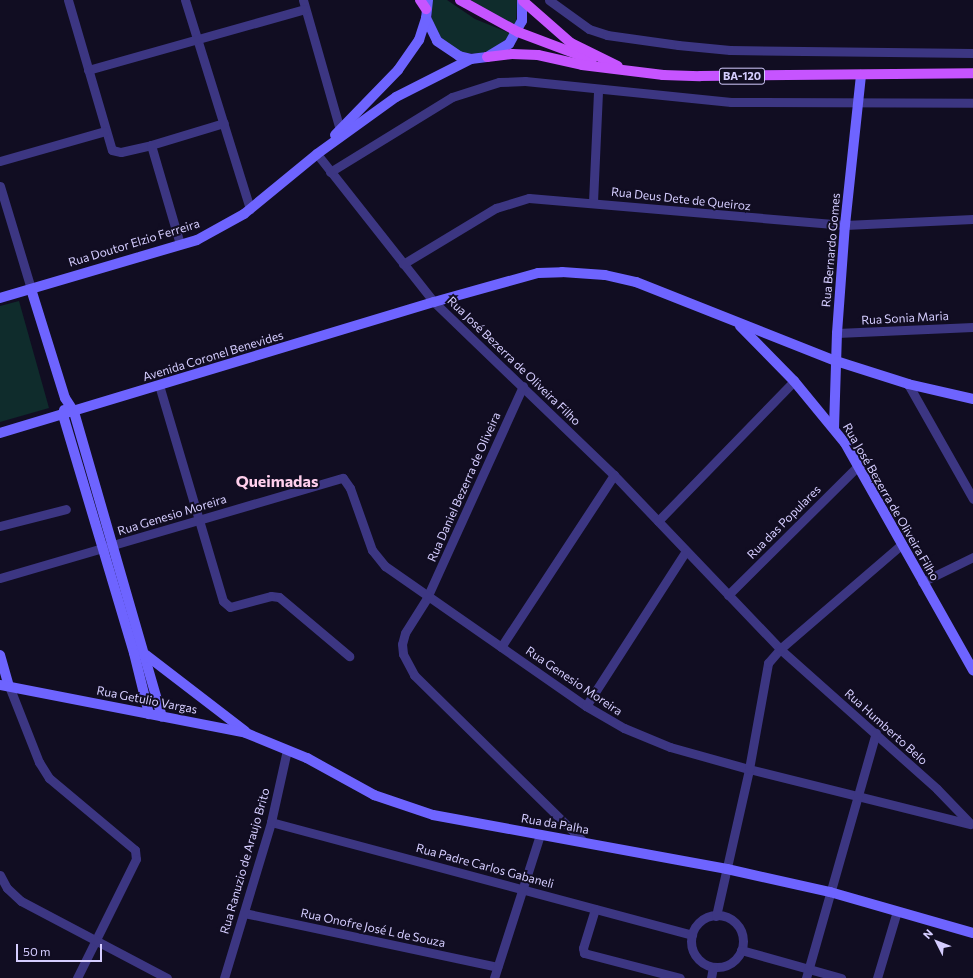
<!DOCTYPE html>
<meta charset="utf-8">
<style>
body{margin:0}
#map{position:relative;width:973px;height:978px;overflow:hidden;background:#110d22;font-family:Commissioner,sans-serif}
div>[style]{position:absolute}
.green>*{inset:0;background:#0f2c2c}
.street>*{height:9px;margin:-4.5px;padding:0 4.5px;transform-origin:4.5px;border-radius:4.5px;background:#3c3682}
.street>.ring{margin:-4.5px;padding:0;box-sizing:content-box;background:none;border:9px solid #3c3682;border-radius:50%}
.secondary>*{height:10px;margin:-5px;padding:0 5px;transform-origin:5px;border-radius:5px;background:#6e64ff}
.primary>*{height:10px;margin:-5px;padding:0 5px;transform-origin:5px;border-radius:5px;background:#c654ff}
span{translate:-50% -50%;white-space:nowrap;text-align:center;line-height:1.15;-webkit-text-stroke:4px #110d22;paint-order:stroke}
.shield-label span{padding:1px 3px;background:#110d22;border:1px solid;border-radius:3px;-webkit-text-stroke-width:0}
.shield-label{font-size:11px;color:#d5cdff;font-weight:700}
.street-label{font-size:12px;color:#d5cdff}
.district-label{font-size:16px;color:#ffcfec;font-weight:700}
.north{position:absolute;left:917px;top:922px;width:40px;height:40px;-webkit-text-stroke:3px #110d22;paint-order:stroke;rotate:312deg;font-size:11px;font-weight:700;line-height:16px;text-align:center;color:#d5cdff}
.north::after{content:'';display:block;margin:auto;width:14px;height:18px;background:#d5cdff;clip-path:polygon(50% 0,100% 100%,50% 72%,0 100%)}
.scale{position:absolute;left:16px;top:944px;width:86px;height:18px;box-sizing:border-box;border:2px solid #d5cdff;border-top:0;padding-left:5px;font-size:12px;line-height:14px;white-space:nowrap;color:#d5cdff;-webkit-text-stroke:3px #110d22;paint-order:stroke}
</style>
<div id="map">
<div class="green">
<div style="clip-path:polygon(432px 0,447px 0,475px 19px,512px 34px,493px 50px,476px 54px,459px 52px,439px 36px,432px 21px)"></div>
<div style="clip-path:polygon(471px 0,517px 0,516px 26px,477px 4px)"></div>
<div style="clip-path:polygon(19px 301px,49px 408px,0 422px,0 306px)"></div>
</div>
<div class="street">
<div style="left:68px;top:0;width:156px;rotate:73.7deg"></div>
<div style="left:112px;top:150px;width:9px;rotate:13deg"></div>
<div style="left:121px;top:152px;width:31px;rotate:-13deg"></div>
<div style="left:151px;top:145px;width:76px;rotate:-16.8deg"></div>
<div style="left:185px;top:0;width:219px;rotate:72.7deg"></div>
<div style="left:303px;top:0;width:135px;rotate:74.1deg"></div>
<div style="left:549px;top:0;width:49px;rotate:35.9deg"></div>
<div style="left:589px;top:29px;width:19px;rotate:18deg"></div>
<div style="left:607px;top:35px;width:72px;rotate:8deg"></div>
<div style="left:678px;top:45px;width:52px;rotate:5.5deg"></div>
<div style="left:730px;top:50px;width:243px;rotate:0.7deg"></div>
<div style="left:88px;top:70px;width:225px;rotate:-15.7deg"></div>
<div style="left:151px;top:145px;width:103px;rotate:73.7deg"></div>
<div style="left:317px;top:154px;width:189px;rotate:51.7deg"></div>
<div style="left:434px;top:302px;width:250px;rotate:43.9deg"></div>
<div style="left:614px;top:475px;width:240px;rotate:46.3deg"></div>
<div style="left:780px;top:649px;width:210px;rotate:41.7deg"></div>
<div style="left:937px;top:789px;width:47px;rotate:45.9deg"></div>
<div style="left:0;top:161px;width:109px;rotate:-15.9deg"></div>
<div style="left:330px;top:172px;width:143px;rotate:-31.6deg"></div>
<div style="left:452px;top:97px;width:49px;rotate:-17.7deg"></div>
<div style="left:499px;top:82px;width:26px;rotate:-2deg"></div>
<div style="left:525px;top:81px;width:207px;rotate:5.8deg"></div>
<div style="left:731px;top:102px;width:242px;rotate:0.2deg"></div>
<div style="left:0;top:186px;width:108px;rotate:73.2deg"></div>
<div style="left:593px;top:202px;width:112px;rotate:-87.4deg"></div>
<div style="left:403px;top:264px;width:109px;rotate:-31.1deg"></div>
<div style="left:496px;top:208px;width:34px;rotate:-17deg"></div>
<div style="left:529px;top:198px;width:317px;rotate:4.9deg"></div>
<div style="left:845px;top:225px;width:128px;rotate:-2.7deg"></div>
<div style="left:837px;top:333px;width:136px;rotate:-2.5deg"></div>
<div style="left:908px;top:384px;width:132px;rotate:60.5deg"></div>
<div style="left:159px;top:385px;width:225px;rotate:73.5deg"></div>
<div style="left:223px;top:601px;width:9px;rotate:41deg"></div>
<div style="left:230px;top:607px;width:42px;rotate:-15deg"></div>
<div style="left:271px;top:596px;width:8px;rotate:7deg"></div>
<div style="left:279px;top:597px;width:92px;rotate:40.1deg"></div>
<div style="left:523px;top:386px;width:233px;rotate:114.4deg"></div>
<div style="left:427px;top:598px;width:41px;rotate:122.2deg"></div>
<div style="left:405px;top:633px;width:11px;rotate:105deg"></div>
<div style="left:402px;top:644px;width:10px;rotate:84deg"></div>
<div style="left:403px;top:654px;width:24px;rotate:62deg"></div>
<div style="left:414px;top:675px;width:237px;rotate:44.5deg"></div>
<div style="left:658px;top:521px;width:195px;rotate:-45.8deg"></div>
<div style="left:0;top:526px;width:68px;rotate:-14.4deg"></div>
<div style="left:0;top:578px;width:357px;rotate:-16.3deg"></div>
<div style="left:343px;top:478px;width:12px;rotate:55deg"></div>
<div style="left:350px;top:488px;width:66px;rotate:70.5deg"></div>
<div style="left:372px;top:550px;width:21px;rotate:51deg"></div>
<div style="left:385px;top:566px;width:245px;rotate:34.9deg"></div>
<div style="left:586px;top:706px;width:44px;rotate:30.1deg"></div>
<div style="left:624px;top:728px;width:50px;rotate:22.4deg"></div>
<div style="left:670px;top:747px;width:82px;rotate:15.6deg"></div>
<div style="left:749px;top:769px;width:228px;rotate:14deg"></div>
<div style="left:922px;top:582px;width:57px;rotate:-26.1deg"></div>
<div style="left:728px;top:595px;width:182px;rotate:-44.8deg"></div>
<div style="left:501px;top:647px;width:206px;rotate:-56.7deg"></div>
<div style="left:9px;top:686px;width:82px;rotate:68.5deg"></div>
<div style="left:39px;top:762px;width:19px;rotate:58deg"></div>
<div style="left:49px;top:778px;width:112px;rotate:39.9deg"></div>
<div style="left:135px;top:850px;width:9px;rotate:84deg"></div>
<div style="left:136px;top:859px;width:133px;rotate:116.4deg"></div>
<div style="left:586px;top:706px;width:184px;rotate:-57.2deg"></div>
<div style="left:271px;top:822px;width:436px;rotate:15deg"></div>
<div style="left:0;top:875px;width:15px;rotate:62deg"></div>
<div style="left:7px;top:888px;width:19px;rotate:43deg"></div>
<div style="left:21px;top:901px;width:165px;rotate:27.8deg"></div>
<div style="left:595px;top:909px;width:41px;rotate:107.1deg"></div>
<div style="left:583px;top:948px;width:5px;rotate:79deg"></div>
<div style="left:584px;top:953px;width:99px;rotate:14.6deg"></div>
<div style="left:244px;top:913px;width:259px;rotate:12deg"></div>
<div class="ring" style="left:691px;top:915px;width:43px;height:43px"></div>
<div style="left:716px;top:916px;width:151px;rotate:-77.3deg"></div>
<div style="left:749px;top:769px;width:108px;rotate:-79.8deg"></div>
<div style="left:768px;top:663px;width:18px;rotate:-49deg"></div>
<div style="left:780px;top:649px;width:160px;rotate:-40.7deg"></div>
<div style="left:741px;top:950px;width:104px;rotate:15.6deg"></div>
<div style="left:224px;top:978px;width:163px;rotate:-73.2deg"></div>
<div style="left:271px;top:822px;width:74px;rotate:-77.5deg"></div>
<div style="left:494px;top:978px;width:150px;rotate:-72.2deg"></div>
<div style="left:711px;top:978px;width:11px;rotate:-80deg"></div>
<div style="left:806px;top:978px;width:255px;rotate:-74.1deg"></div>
<div style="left:877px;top:978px;width:70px;rotate:-73.4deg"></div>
</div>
<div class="secondary">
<div style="left:428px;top:0;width:18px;rotate:96deg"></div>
<div style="left:426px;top:18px;width:25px;rotate:64deg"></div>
<div style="left:437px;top:41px;width:27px;rotate:34deg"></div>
<div style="left:459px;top:56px;width:12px;rotate:14deg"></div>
<div style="left:471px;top:59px;width:16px;rotate:-7deg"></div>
<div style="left:487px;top:57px;width:26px;rotate:-31deg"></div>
<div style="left:509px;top:44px;width:26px;rotate:-61deg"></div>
<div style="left:522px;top:21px;width:21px;rotate:-90deg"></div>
<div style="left:335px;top:135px;width:91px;rotate:-45.9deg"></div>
<div style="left:398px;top:70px;width:37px;rotate:-55deg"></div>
<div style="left:419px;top:40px;width:23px;rotate:-72deg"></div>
<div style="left:31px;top:289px;width:114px;rotate:72.7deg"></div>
<div style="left:65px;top:398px;width:17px;rotate:57deg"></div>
<div style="left:74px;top:412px;width:317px;rotate:73.9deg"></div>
<div style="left:0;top:298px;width:205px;rotate:-16.4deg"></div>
<div style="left:197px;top:240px;width:54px;rotate:-29deg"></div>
<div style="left:244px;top:214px;width:94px;rotate:-39.4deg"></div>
<div style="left:317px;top:154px;width:97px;rotate:-35.8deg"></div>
<div style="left:396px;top:97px;width:84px;rotate:-26.9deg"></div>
<div style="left:740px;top:326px;width:77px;rotate:45.5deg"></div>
<div style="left:794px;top:381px;width:80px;rotate:50.6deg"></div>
<div style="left:845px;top:443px;width:261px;rotate:60.6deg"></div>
<div style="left:64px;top:410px;width:5px;rotate:101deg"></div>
<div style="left:63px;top:415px;width:248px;rotate:73.4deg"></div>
<div style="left:134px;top:653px;width:63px;rotate:76.2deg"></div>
<div style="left:834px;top:428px;width:95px;rotate:-88.2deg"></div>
<div style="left:837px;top:333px;width:108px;rotate:-85.8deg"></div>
<div style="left:845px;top:225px;width:151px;rotate:-83.9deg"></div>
<div style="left:0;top:433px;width:453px;rotate:-16.8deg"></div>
<div style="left:434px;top:302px;width:108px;rotate:-15.6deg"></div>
<div style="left:538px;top:273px;width:24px;rotate:-2deg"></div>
<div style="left:562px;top:272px;width:43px;rotate:4deg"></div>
<div style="left:605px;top:275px;width:32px;rotate:13deg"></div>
<div style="left:636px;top:282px;width:215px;rotate:21.6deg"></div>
<div style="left:836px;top:361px;width:76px;rotate:17.7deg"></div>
<div style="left:908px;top:384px;width:67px;rotate:13deg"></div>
<div style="left:0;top:655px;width:32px;rotate:74deg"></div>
<div style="left:146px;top:655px;width:125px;rotate:37.5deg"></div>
<div style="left:0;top:685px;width:251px;rotate:11deg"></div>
<div style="left:246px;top:733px;width:66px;rotate:22.3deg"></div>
<div style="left:307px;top:758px;width:77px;rotate:28.9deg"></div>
<div style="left:374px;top:795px;width:62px;rotate:18.7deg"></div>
<div style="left:433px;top:815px;width:299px;rotate:10.4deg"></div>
<div style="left:727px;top:869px;width:106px;rotate:12.6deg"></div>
<div style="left:830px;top:892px;width:149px;rotate:16deg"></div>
</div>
<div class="primary">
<div style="left:420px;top:0;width:11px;rotate:56deg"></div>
<div style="left:460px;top:0;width:66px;rotate:28.9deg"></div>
<div style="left:518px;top:32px;width:79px;rotate:20.7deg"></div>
<div style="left:523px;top:1px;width:64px;rotate:41.2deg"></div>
<div style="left:571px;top:43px;width:52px;rotate:26.1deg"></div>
<div style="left:487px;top:57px;width:25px;rotate:-7deg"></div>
<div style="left:512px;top:54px;width:26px;rotate:2deg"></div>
<div style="left:538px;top:55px;width:45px;rotate:12.8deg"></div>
<div style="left:582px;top:65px;width:82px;rotate:7deg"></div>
<div style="left:663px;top:75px;width:37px;rotate:2deg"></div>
<div style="left:700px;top:76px;width:273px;rotate:-0.6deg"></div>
</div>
<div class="shield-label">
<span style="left:742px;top:76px">BA-120</span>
</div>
<div class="street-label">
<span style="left:681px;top:199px;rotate:6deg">Rua Deus Dete de Queiroz</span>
<span style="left:134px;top:243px;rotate:-17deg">Rua Doutor Elzio Ferreira</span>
<span style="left:831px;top:250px;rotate:-85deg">Rua Bernardo Gomes</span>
<span style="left:905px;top:318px;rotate:-3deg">Rua Sonia Maria</span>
<span style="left:213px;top:356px;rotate:-17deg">Avenida Coronel Benevides</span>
<span style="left:514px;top:361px;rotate:44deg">Rua José Bezerra de Oliveira Filho</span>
<span style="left:464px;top:487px;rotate:-66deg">Rua Daniel Bezerra de Oliveira</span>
<span style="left:891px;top:502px;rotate:60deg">Rua José Bezerra de Oliveira Filho</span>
<span style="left:172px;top:515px;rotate:-17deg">Rua Genesio Moreira</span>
<span style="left:784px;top:522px;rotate:-45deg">Rua das Populares</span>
<span style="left:574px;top:681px;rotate:34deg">Rua Genesio Moreira</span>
<span style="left:147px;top:700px;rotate:11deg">Rua Getulio Vargas</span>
<span style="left:886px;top:727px;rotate:42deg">Rua Humberto Belo</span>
<span style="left:555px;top:824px;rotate:10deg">Rua da Palha</span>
<span style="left:245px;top:861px;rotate:-74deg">Rua Ranuzio de Araujo Brito</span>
<span style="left:485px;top:866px;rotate:15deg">Rua Padre Carlos Gabaneli</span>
<span style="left:373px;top:928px;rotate:12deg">Rua Onofre José L de Souza</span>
</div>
<div class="district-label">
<span style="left:277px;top:481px">Queimadas</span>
</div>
<div class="north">N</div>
<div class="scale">50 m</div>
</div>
